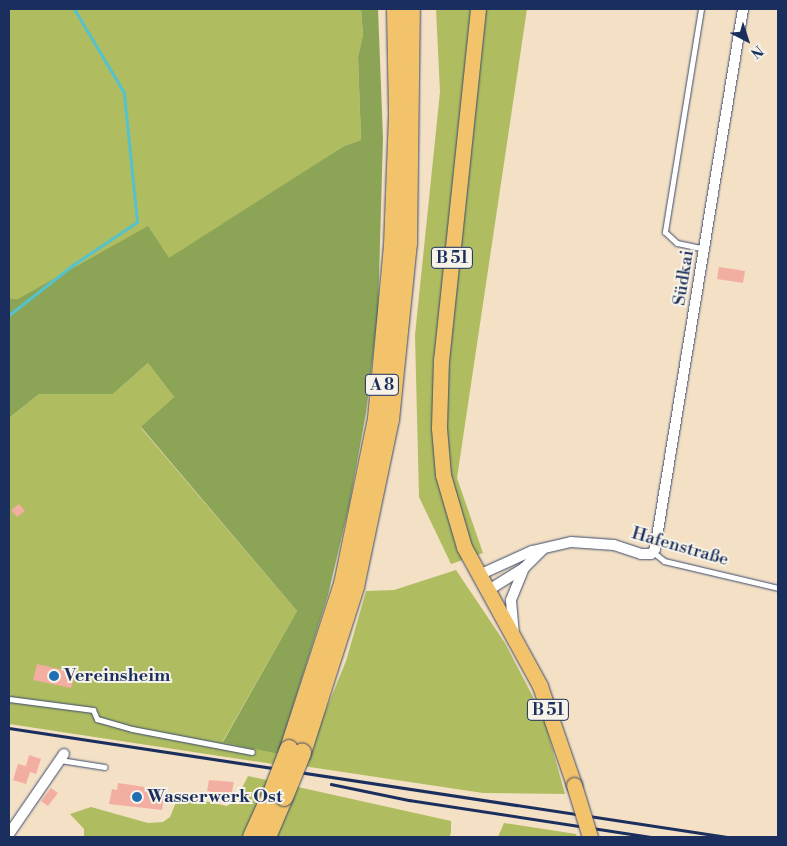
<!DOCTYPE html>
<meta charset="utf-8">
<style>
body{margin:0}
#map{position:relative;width:787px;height:846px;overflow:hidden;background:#f3e0c5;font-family:"Libre Bodoni",serif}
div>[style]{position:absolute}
.green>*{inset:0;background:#afbd60}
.forest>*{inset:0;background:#8ba456}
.stream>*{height:2.5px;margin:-1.25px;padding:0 1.25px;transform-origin:1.25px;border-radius:1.25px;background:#55c2cc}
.building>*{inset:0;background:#f3aea2}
.roads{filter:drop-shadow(0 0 1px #3b4a6d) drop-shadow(0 0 1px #3b4a6d)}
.service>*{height:5px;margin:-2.5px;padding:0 2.5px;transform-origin:2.5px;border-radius:2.5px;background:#fff}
.minor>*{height:10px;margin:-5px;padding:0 5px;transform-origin:5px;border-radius:5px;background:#fff}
.primary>*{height:15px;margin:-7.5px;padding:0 7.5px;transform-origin:7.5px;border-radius:7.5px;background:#f2c36a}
.motorway>*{height:18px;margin:-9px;padding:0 9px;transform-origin:9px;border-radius:9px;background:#f2c36a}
.rail>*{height:2.5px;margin:-1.25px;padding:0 1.25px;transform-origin:1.25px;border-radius:1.25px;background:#1b2f5e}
.bridges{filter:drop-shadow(0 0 1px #3b4a6d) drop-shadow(0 0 1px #3b4a6d)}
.primary-bridge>*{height:15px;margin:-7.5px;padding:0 7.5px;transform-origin:7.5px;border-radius:7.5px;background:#f2c36a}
.motorway-bridge>*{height:18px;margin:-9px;padding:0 9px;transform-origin:9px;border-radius:9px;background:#f2c36a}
.dots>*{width:14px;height:14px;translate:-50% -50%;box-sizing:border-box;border:2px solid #f7f3e8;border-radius:50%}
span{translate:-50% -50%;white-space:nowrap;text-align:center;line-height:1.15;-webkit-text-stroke:4px #f7f3e8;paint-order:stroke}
.shield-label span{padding:1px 4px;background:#f7f3e8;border:1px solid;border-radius:4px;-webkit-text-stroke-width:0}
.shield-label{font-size:16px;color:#1b2f5e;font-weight:700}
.street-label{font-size:18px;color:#1b2f5e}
.poi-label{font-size:18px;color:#1b2f5e;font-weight:700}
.left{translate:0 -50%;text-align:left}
.frame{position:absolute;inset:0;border:10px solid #1b2f5e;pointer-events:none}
.north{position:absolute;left:722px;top:15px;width:50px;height:50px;-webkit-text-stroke:4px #f7f3e8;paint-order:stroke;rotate:140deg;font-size:14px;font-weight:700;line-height:20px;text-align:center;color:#1b2f5e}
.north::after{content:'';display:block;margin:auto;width:18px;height:22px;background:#1b2f5e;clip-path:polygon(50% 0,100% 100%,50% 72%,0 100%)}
</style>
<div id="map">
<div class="green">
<div style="clip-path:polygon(9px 9px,361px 9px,363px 35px,358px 57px,361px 140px,344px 146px,169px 259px,18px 299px,9px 298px)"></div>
<div style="clip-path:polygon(436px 9px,527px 9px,457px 478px,483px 553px,451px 564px,419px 497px,415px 335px,440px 92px)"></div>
<div style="clip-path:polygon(148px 363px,174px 397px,141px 428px,297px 611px,223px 741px,278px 754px,273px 764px,9px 724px,9px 418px,39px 394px,113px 394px)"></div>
<div style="clip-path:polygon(456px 570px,505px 643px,544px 718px,565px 794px,483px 793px,303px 766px,346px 661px,366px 591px,394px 590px)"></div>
<div style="clip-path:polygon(248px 776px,451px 821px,451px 833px,449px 837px,84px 837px,84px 829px,70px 814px,91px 807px,148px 823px,163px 822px,170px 817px,177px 800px,182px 796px,227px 806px,236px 800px)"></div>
<div style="clip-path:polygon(504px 823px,576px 834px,577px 837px,498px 837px)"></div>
</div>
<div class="forest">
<div style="clip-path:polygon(361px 9px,378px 9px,383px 138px,378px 313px,366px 413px,349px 506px,328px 595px,278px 754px,223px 742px,297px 611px,141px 427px,174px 397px,148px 363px,113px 394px,39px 394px,9px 418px,9px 298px,18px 299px,148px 226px,169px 258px,344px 146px,361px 140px,358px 57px,363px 35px)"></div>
</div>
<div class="stream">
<div style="left:9px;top:315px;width:81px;rotate:-38deg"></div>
<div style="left:73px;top:265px;width:77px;rotate:-33.9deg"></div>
<div style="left:137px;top:222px;width:130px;rotate:-95.8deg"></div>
<div style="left:124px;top:93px;width:98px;rotate:-120.8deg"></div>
</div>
<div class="building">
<div style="clip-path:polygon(719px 267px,745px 271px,743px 283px,717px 279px)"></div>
<div style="clip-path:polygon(19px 504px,25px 511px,17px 517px,11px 510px)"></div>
<div style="clip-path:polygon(37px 664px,76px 673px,71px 688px,33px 680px)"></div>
<div style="clip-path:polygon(29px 755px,41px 759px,36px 774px,30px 772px,26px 784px,13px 780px,18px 764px,26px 766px)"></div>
<div style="clip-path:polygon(209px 780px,234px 782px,231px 796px,207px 791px)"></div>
<div style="clip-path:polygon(118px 783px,165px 790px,162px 810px,109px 804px,112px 789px,117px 790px)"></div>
<div style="clip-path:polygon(51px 788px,58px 793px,48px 806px,41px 801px)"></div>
</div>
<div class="roads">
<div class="service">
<div style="left:701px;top:9px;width:226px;rotate:99.2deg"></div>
<div style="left:665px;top:232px;width:16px;rotate:43deg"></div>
<div style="left:677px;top:243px;width:29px;rotate:12deg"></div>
<div style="left:653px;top:552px;width:14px;rotate:39deg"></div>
<div style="left:664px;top:561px;width:117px;rotate:13.3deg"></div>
<div style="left:9px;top:699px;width:85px;rotate:7.5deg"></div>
<div style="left:93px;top:710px;width:10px;rotate:66deg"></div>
<div style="left:97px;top:719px;width:36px;rotate:16deg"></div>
<div style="left:132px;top:729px;width:122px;rotate:10.9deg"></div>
<div style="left:60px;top:760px;width:45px;rotate:9deg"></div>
</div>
<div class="minor">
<div style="left:479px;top:575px;width:58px;rotate:-24.4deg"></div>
<div style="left:532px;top:551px;width:40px;rotate:-13deg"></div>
<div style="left:571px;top:542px;width:43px;rotate:4deg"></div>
<div style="left:614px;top:545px;width:28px;rotate:18deg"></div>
<div style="left:641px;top:554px;width:10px"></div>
<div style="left:651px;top:554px;width:6px;rotate:-51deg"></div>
<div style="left:655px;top:549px;width:547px;rotate:-80.74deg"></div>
<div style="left:487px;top:591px;width:44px;rotate:-31.9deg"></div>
<div style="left:524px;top:568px;width:27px;rotate:-45deg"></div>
<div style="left:514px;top:635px;width:35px;rotate:-95deg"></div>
<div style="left:511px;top:600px;width:35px;rotate:-68deg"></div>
<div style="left:9px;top:834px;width:97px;rotate:-55.5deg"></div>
</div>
<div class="primary">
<div style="left:478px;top:9px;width:352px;rotate:96deg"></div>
<div style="left:441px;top:359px;width:69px;rotate:91.7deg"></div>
<div style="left:439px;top:428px;width:47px;rotate:85.1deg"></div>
<div style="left:443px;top:475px;width:75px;rotate:73.7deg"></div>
<div style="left:464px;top:547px;width:158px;rotate:61.3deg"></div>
<div style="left:540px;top:686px;width:105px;rotate:71deg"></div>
</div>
<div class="motorway">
<div style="left:289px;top:749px;width:174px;rotate:-71.9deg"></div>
<div style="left:343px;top:584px;width:169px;rotate:-78.4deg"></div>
<div style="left:377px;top:418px;width:174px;rotate:-84.7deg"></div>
<div style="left:393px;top:245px;width:131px;rotate:-87.8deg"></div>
<div style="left:398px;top:114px;width:105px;rotate:-91.1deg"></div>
<div style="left:302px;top:753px;width:174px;rotate:-72.3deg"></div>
<div style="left:355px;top:587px;width:171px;rotate:-78.2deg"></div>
<div style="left:390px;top:420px;width:177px;rotate:-84.2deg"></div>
<div style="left:408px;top:244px;width:235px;rotate:-89.3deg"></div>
<div style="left:252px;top:837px;width:48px;rotate:-65.6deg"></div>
<div style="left:267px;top:837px;width:43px;rotate:-67deg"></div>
</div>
</div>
<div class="rail">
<div style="left:9px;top:728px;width:726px;rotate:8.63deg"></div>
<div style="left:331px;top:784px;width:80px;rotate:11.6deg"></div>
<div style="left:409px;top:800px;width:246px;rotate:8.7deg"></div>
</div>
<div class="bridges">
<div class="primary-bridge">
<div style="left:574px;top:785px;width:54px;rotate:72.9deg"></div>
</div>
<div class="motorway-bridge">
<div style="left:272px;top:793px;width:47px;rotate:-68.9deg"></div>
<div style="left:284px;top:797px;width:48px;rotate:-67.8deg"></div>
</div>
</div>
<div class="dots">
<div style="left:54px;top:676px;background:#1f6fb2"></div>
<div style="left:137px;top:797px;background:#1f6fb2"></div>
</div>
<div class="shield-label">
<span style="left:452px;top:258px">B 51</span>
<span style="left:382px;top:385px">A 8</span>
<span style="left:548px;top:710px">B 51</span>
</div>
<div class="street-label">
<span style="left:684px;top:278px;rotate:-81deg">Südkai</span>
<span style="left:680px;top:547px;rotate:16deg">Hafenstraße</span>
</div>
<div class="poi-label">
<span class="left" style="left:64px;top:676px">Vereinsheim</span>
<span class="left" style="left:147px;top:797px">Wasserwerk Ost</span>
</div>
<div class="frame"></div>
<div class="north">N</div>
</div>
